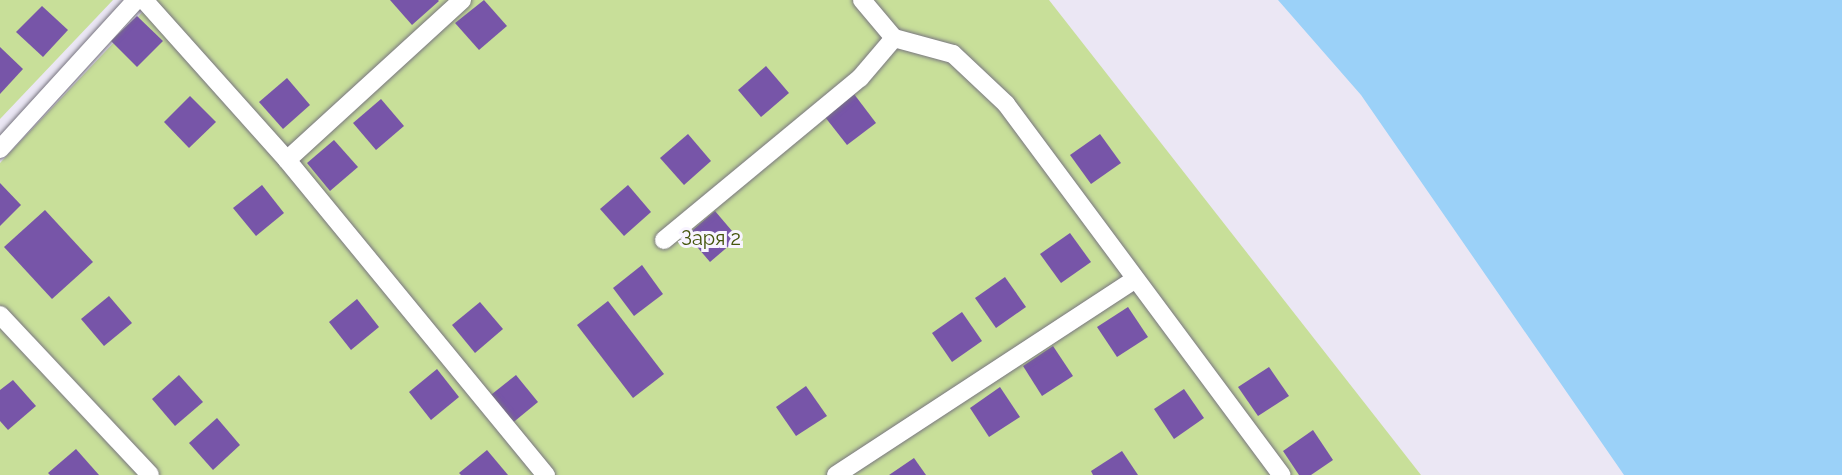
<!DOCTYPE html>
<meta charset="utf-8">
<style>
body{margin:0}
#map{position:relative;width:1842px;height:475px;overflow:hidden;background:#ebe7f4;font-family:Raleway,sans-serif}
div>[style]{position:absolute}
.green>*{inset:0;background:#c8df99}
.water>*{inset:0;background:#9bd1f8}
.building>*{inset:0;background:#7755a8}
.roads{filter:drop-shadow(0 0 2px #787580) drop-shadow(0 0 2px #787580)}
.lane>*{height:18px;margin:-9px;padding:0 9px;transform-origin:9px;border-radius:9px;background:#fff}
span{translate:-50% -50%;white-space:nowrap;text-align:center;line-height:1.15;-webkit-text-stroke:6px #f8f4ff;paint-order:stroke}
.park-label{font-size:20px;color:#44550c}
</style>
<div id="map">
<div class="green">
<div style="clip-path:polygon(0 0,113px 0,0 119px)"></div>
<div style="clip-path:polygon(154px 0,1049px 0,1421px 475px,0 475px,0 163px)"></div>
</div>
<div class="water">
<div style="clip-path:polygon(1278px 0,1842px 0,1842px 475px,1624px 475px,1361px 95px)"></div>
</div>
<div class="building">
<div style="clip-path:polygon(390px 0,438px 0,439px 1px,412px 25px)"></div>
<div style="clip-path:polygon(484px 0,507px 26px,479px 50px,455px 23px)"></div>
<div style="clip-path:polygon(42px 6px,68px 30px,43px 57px,16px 32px)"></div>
<div style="clip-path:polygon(137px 16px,163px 41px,137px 67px,111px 41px)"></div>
<div style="clip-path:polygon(0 47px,23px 69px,0 94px)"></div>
<div style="clip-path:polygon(766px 66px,789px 93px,761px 117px,738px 90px)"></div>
<div style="clip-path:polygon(287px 78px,310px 105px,283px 129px,259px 102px)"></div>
<div style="clip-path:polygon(854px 94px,876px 123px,847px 145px,825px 117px)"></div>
<div style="clip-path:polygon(190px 96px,216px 122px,189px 148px,164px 122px)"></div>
<div style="clip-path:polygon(381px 99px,404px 126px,376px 150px,353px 123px)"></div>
<div style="clip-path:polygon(688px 134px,711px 161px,684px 185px,660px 158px)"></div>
<div style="clip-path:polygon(1100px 134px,1121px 163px,1091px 184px,1070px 155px)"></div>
<div style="clip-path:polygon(334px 140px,358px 167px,330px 191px,307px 163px)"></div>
<div style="clip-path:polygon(0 183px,21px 205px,0 226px)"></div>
<div style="clip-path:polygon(262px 185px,284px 213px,256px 236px,233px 208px)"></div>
<div style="clip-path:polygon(628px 185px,651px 212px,624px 236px,600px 209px)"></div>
<div style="clip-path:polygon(45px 210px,93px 262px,52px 299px,4px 247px)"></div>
<div style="clip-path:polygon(715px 211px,738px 238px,710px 262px,687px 235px)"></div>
<div style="clip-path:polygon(1070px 233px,1091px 262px,1061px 283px,1040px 254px)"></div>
<div style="clip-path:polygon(642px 265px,663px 294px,634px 316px,613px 288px)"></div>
<div style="clip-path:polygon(1005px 277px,1026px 307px,996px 328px,975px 298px)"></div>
<div style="clip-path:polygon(109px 296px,132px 323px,104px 346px,81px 319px)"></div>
<div style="clip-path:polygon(357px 299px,379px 327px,351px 350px,329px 322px)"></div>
<div style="clip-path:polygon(608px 301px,664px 374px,633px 398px,577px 325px)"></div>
<div style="clip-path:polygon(480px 302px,503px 329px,475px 353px,452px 325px)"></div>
<div style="clip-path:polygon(1128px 307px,1148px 337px,1117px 357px,1097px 327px)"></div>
<div style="clip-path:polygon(962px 312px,982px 341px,952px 362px,932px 333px)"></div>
<div style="clip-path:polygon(1053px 346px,1073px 376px,1042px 396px,1023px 366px)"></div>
<div style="clip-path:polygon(1269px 367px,1289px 396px,1258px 416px,1238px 387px)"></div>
<div style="clip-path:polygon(437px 369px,459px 397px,431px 420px,409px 392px)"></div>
<div style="clip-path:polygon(179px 375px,203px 402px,175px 426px,152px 399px)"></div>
<div style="clip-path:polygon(516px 375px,538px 402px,510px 425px,487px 398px)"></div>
<div style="clip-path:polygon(13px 380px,36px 406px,8px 430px,0 421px,0 390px)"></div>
<div style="clip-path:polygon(806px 386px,827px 416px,796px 436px,776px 407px)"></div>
<div style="clip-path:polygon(1000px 387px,1020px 417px,989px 437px,970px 408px)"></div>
<div style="clip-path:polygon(1184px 389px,1204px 418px,1174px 439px,1154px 409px)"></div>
<div style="clip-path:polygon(217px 418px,240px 445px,213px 470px,189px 443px)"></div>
<div style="clip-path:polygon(1313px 430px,1333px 460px,1311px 475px,1299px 475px,1283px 451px)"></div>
<div style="clip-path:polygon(76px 449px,99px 475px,50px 475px,48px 473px)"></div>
<div style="clip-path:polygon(487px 450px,508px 475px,461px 475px,459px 473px)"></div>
<div style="clip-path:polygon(1122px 451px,1138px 475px,1093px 475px,1091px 471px)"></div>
<div style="clip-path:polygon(914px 458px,926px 475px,889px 475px)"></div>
</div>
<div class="roads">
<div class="lane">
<div style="left:144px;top:0;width:215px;rotate:48.2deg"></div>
<div style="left:287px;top:160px;width:408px;rotate:50.6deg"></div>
<div style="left:862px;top:0;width:50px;rotate:49.9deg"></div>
<div style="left:894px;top:38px;width:61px;rotate:15.2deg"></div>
<div style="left:953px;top:54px;width:73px;rotate:43.3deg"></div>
<div style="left:1006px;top:104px;width:462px;rotate:53.4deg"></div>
<div style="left:0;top:149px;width:202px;rotate:-47.6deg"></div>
<div style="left:287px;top:160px;width:237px;rotate:-42.4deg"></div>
<div style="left:664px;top:240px;width:254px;rotate:-39.6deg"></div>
<div style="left:860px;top:78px;width:52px;rotate:-49.6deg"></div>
<div style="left:0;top:315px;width:219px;rotate:46.8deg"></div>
<div style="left:836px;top:475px;width:355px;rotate:-33.2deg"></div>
</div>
</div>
<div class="park-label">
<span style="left:711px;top:238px">Заря 2</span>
</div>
</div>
